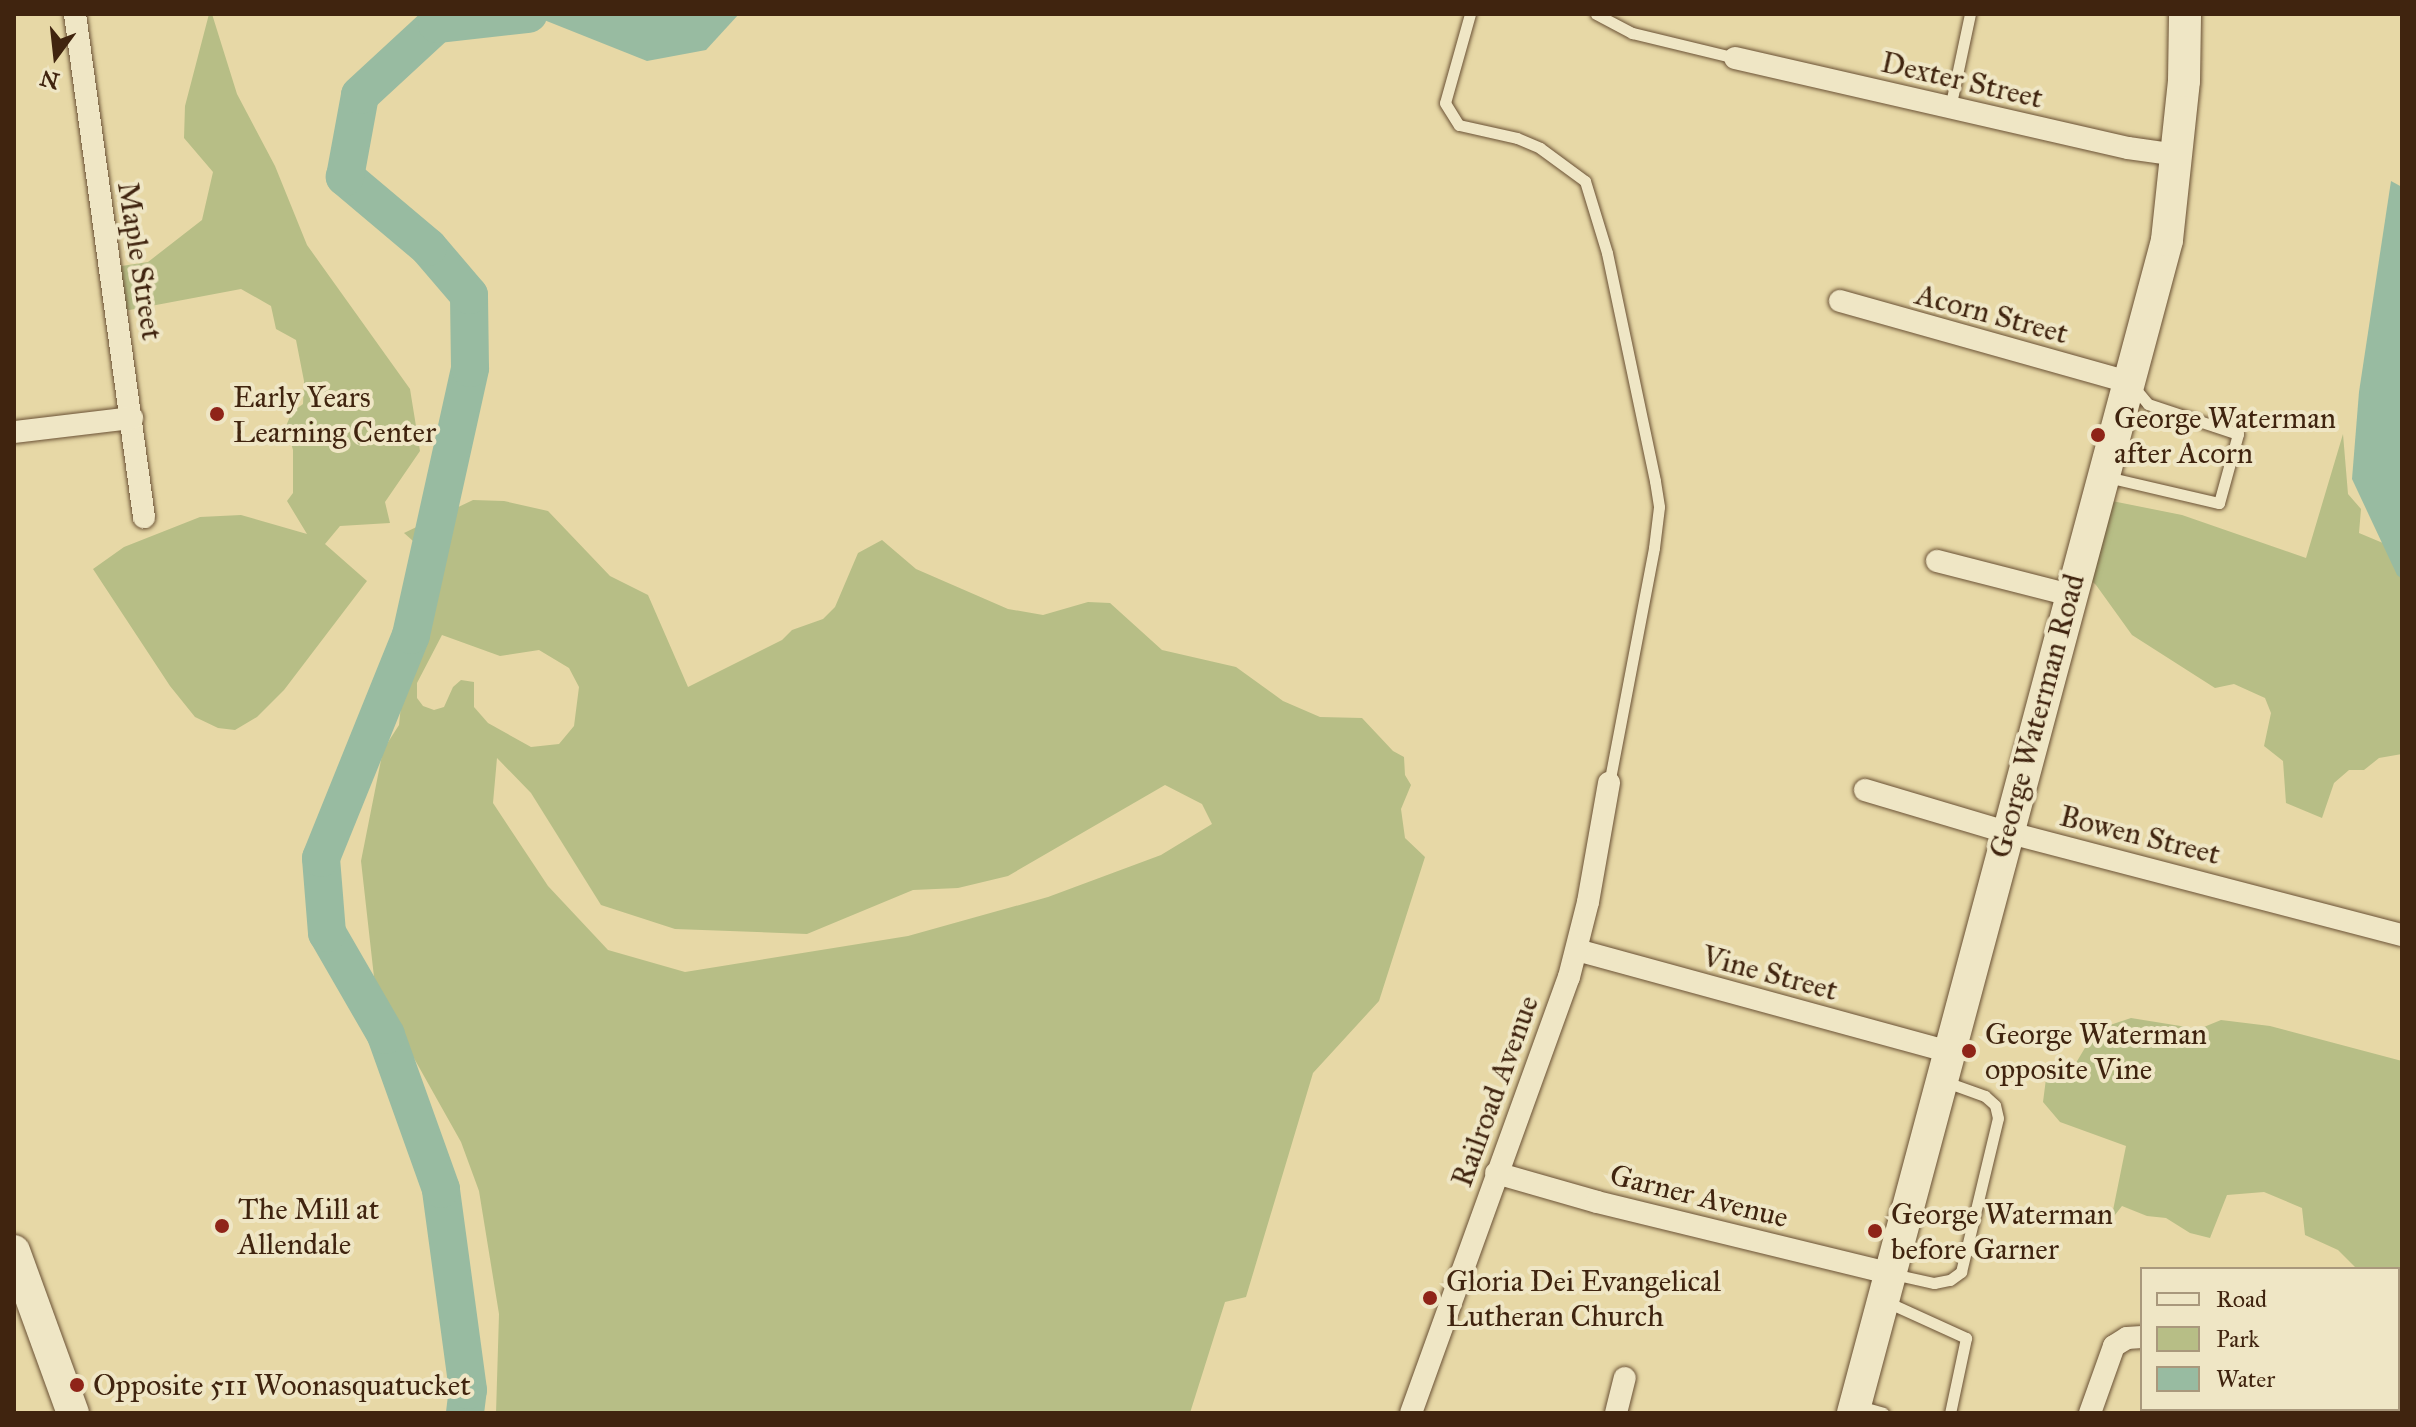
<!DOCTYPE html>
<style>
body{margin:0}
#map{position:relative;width:2416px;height:1427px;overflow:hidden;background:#e7d8a6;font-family:"IM FELL Great Primer",serif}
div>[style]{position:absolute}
.green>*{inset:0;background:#b7be86}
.water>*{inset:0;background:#98bba1}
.river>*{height:38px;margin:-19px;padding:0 19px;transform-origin:19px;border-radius:19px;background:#98bba1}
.roads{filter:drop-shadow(0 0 2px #6a5135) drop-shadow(0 0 2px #6a5135)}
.lane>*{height:11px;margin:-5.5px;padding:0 5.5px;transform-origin:5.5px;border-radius:5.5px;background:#efe6c5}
.street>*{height:22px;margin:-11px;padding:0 11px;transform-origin:11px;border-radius:11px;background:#efe6c5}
.secondary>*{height:32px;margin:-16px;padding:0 16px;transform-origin:16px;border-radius:16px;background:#efe6c5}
.dots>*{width:22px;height:22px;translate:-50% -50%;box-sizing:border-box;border:4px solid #efe6c5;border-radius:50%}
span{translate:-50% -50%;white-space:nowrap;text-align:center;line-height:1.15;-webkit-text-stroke:8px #efe6c5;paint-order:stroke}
.street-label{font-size:30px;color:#40240f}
.poi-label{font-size:30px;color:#40240f}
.left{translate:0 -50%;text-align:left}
.frame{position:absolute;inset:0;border:16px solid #40240f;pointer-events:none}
.legend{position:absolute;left:2140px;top:1267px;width:260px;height:144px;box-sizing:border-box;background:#efe6c5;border:2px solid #a9987c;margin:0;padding:10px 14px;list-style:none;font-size:24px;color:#40240f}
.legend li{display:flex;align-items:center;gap:16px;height:40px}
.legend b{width:40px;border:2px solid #a9987c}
.north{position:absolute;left:16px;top:16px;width:80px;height:80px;-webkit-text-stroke:6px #efe6c5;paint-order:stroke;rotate:195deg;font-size:22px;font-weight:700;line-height:32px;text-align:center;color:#40240f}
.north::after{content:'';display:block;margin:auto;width:28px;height:36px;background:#40240f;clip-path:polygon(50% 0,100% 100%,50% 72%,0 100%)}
</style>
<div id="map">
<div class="green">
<div style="clip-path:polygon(209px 14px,212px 14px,237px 94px,275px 166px,307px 245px,410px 389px,420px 451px,385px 502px,390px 523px,340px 526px,325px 544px,367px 581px,284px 690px,257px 717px,235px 730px,218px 728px,195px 717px,170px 686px,93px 569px,124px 547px,200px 517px,241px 515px,307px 534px,287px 501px,293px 493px,293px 450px,286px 426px,292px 412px,303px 404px,304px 381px,296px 340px,276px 329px,271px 306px,241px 289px,119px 312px,115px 267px,148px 262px,202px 220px,213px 172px,184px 138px,185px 106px)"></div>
<div style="clip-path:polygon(2343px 434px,2348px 494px,2361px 509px,2359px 533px,2402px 551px,2402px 754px,2379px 758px,2364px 770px,2349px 770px,2334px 783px,2322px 818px,2286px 803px,2283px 761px,2264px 746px,2271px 713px,2265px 698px,2234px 684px,2215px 688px,2132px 635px,2096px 585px,2079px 569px,2097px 498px,2182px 515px,2306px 558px)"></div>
<div style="clip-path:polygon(evenodd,473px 500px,504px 501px,548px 511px,610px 576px,648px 595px,688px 687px,782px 640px,792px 630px,823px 619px,835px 607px,858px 553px,882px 540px,916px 569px,1008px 609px,1043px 615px,1088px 602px,1110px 603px,1162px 650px,1236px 667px,1283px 701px,1320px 717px,1362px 718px,1393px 751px,1404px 757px,1405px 775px,1411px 785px,1401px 809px,1405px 838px,1425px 857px,1379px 1001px,1313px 1073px,1246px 1297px,1225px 1302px,1190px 1413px,496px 1413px,499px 1314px,479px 1191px,461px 1142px,392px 1019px,374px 977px,361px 861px,383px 750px,399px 725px,402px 695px,433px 615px,421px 548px,404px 533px,473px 500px,442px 635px,500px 656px,539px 650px,569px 668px,579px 687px,574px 726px,559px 744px,531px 747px,488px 723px,474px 707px,474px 682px,461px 680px,453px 687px,444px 707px,434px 710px,423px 706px,417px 698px,417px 683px,442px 635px,473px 500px,497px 758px,531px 793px,601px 905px,675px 929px,807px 934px,913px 890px,958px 888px,1008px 876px,1165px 785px,1202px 804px,1212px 824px,1161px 855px,1048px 897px,908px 936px,685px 972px,608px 950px,548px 886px,493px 803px,497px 758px)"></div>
<div style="clip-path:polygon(2131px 1018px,2199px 1029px,2221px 1020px,2270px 1026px,2402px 1061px,2402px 1287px,2398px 1286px,2398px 1269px,2357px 1269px,2338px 1250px,2305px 1235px,2302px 1208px,2264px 1192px,2227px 1195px,2210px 1238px,2190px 1233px,2166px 1218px,2147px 1216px,2122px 1206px,2111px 1220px,2126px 1146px,2060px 1122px,2043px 1102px,2047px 1071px,2073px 1068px,2089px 1041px,2107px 1026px)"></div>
</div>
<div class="water">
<div style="clip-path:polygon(529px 14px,739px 14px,706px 50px,647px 61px)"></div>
<div style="clip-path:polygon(2391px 181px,2402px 187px,2402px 579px,2397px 575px,2352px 479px,2359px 392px)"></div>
</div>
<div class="river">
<div style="left:465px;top:1413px;width:23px;rotate:-83deg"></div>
<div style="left:468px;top:1390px;width:203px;rotate:-97.7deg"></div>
<div style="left:441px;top:1189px;width:164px;rotate:-109.7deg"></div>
<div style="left:386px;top:1035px;width:118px;rotate:-120deg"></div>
<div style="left:327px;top:933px;width:75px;rotate:-94.6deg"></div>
<div style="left:321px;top:858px;width:240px;rotate:-68deg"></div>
<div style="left:411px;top:635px;width:273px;rotate:-77.5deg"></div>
<div style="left:470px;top:368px;width:73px;rotate:-90.8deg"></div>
<div style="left:469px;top:295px;width:63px;rotate:-130.5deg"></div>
<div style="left:428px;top:247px;width:109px;rotate:-139.9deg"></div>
<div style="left:345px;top:177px;width:83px;rotate:-79.6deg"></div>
<div style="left:360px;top:95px;width:105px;rotate:-42.7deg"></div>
<div style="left:437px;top:24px;width:92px;rotate:-6.3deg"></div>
</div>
<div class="roads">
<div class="lane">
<div style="left:1470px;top:14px;width:92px;rotate:105.7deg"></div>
<div style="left:1445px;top:103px;width:26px;rotate:58deg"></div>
<div style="left:1459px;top:125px;width:59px;rotate:12.6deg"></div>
<div style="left:1517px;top:138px;width:25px;rotate:23deg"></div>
<div style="left:1540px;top:148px;width:56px;rotate:36.3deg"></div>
<div style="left:1585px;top:181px;width:75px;rotate:73deg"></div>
<div style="left:1607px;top:253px;width:233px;rotate:78.1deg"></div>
<div style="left:1655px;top:481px;width:26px;rotate:81deg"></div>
<div style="left:1659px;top:507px;width:41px;rotate:97deg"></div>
<div style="left:1654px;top:548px;width:239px;rotate:100.8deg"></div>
<div style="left:1596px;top:14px;width:41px;rotate:27.8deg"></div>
<div style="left:1632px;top:33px;width:106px;rotate:13.6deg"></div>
<div style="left:1950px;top:108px;width:96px;rotate:-78deg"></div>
<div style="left:2107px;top:477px;width:115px;rotate:13.1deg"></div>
<div style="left:2219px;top:503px;width:72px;rotate:-74.6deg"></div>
<div style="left:2238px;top:434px;width:95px;rotate:-161.6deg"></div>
<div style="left:2148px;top:404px;width:25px;rotate:-130deg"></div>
<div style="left:1893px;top:1274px;width:42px;rotate:12.4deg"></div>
<div style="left:1934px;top:1283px;width:16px;rotate:-11deg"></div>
<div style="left:1950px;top:1280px;width:14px;rotate:-36deg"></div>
<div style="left:1961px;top:1272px;width:158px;rotate:-76.5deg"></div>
<div style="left:1998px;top:1118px;width:13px;rotate:-103deg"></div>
<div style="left:1995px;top:1105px;width:13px;rotate:-138deg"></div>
<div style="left:1985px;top:1096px;width:41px;rotate:-160.3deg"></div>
<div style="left:1887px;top:1302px;width:87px;rotate:24.5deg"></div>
<div style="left:1966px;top:1338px;width:77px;rotate:102deg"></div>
<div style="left:1859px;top:1406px;width:25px;rotate:16deg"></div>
</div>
<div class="street">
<div style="left:75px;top:14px;width:508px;rotate:82.19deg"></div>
<div style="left:1735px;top:58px;width:403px;rotate:12.9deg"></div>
<div style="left:2128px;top:148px;width:49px;rotate:8.1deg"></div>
<div style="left:1840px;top:301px;width:300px;rotate:15.7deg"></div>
<div style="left:14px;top:432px;width:119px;rotate:-6.8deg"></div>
<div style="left:1937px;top:561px;width:137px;rotate:14.3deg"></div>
<div style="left:1865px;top:790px;width:147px;rotate:16.6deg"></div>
<div style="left:2006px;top:832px;width:409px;rotate:14.6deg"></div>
<div style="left:1577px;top:950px;width:386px;rotate:15.3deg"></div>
<div style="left:1496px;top:1173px;width:105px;rotate:16deg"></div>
<div style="left:1597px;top:1202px;width:300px;rotate:13.7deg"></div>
<div style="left:2398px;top:1407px;width:4px;rotate:14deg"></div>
<div style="left:1411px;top:1413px;width:464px;rotate:-70.1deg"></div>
<div style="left:1569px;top:977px;width:77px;rotate:-75.8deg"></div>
<div style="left:1588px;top:902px;width:121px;rotate:-80deg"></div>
<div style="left:1616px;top:1413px;width:36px;rotate:-76deg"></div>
<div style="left:2090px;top:1413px;width:71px;rotate:-70.3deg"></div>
<div style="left:2114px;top:1346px;width:15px;rotate:-32deg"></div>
<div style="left:2127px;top:1338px;width:15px;rotate:-4deg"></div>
</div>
<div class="secondary">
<div style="left:14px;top:1251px;width:172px;rotate:70deg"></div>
<div style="left:1853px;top:1413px;width:1214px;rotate:-75.01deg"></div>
<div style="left:2167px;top:240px;width:160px;rotate:-83.9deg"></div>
<div style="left:2184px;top:81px;width:67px;rotate:-89.1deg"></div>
</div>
</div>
<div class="dots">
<div style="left:217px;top:414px;background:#8f2418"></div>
<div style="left:2098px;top:435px;background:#8f2418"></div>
<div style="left:1969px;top:1051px;background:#8f2418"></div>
<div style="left:222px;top:1226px;background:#8f2418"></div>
<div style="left:1875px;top:1231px;background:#8f2418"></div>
<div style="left:1430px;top:1298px;background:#8f2418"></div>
<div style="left:77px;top:1385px;background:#8f2418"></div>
</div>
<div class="street-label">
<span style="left:1962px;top:80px;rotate:13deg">Dexter Street</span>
<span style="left:140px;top:261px;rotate:81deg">Maple Street</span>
<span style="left:1992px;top:314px;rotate:15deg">Acorn Street</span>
<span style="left:2037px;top:716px;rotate:-75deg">George Waterman Road</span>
<span style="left:2140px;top:835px;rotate:14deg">Bowen Street</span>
<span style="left:1770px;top:973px;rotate:15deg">Vine Street</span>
<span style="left:1495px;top:1091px;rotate:-70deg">Railroad Avenue</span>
<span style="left:1699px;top:1196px;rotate:14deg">Garner Avenue</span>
</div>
<div class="poi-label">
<span class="left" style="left:233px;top:414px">Early Years<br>Learning Center</span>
<span class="left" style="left:2114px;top:435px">George Waterman<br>after Acorn</span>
<span class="left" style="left:1985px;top:1051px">George Waterman<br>opposite Vine</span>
<span class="left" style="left:238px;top:1226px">The Mill at<br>Allendale</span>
<span class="left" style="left:1891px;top:1231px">George Waterman<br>before Garner</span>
<span class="left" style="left:1446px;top:1298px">Gloria Dei Evangelical<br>Lutheran Church</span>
<span class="left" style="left:93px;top:1385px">Opposite 511 Woonasquatucket</span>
</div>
<div class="frame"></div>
<ul class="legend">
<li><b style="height:10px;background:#efe6c5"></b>Road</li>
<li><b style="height:22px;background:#b7be86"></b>Park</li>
<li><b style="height:22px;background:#98bba1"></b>Water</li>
</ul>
<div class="north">N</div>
</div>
